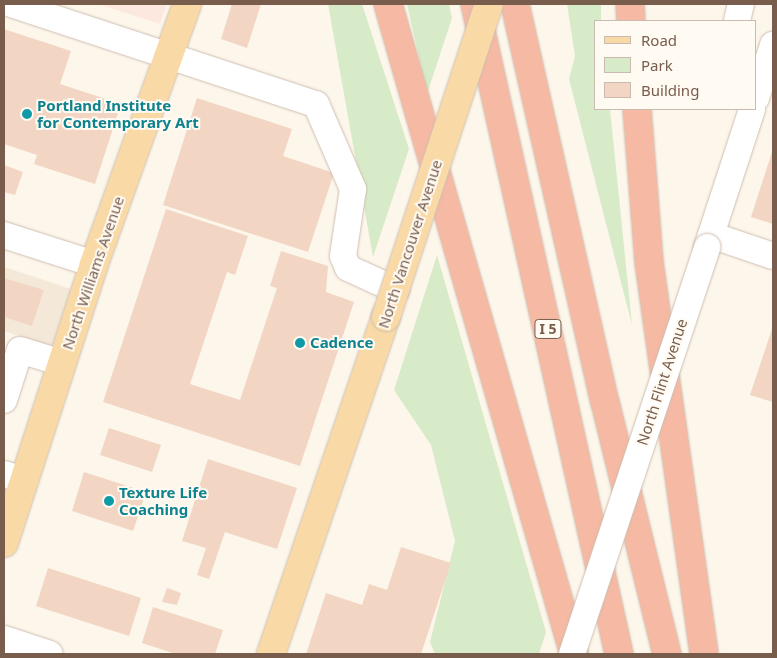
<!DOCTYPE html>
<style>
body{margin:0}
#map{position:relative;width:777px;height:658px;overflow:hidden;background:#fcf6eb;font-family:"Noto Sans",sans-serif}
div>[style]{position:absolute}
.residential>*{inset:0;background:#f4e8d9}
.commercial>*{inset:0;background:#fce8df}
.green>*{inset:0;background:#d7ebc9}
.building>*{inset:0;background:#f2d6c3}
.roads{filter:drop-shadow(0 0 1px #cfbeb0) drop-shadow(0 0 1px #cfbeb0)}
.minor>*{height:26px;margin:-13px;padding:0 13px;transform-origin:13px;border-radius:13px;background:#fff}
.major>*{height:28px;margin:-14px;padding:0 14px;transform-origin:14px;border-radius:14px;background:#f9daa6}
.highway>*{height:28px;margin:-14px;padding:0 14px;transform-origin:14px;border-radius:14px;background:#f5b9a4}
.bridges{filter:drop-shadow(0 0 1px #cfbeb0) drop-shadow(0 0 1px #cfbeb0)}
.minor-bridge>*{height:26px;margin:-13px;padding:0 13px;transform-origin:13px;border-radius:13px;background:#fff}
.major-bridge>*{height:28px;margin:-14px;padding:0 14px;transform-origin:14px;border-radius:14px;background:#f9daa6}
.dots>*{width:14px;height:14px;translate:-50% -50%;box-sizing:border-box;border:2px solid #fffaf2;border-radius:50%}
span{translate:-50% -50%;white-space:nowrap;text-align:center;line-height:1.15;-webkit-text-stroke:4px #fffaf2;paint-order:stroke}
.shield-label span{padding:1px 4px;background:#fffaf2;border:1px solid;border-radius:4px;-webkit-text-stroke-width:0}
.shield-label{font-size:14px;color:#785d4d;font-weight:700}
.culture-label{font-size:15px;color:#0d838f;font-weight:700}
.left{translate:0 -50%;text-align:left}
.street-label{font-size:15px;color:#785d4d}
.frame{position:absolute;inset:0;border:5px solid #785d4d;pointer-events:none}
.legend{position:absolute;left:594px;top:20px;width:162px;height:90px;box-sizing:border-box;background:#fffaf2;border:1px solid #c9bbb0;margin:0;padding:6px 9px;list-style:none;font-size:15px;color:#785d4d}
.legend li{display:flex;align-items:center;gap:10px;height:25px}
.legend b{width:25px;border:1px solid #c9bbb0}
</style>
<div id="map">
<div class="residential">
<i style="clip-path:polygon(4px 267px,71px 289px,52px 347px,4px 331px)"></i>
</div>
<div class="commercial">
<i style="clip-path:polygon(98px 4px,167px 4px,160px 24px)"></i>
</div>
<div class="green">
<i style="clip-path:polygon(328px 4px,362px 4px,409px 149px,373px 257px)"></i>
<i style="clip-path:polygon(407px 4px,449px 4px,452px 18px,427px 94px)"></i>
<i style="clip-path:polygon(567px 4px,601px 4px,601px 21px,596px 21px,596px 109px,610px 109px,632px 325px,569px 79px,575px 56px)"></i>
<i style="clip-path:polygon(437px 255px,546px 632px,539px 654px,435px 654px,430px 642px,455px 541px,431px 445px,394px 390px)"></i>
</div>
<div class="building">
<i style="clip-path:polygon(232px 4px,261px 4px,247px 48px,221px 39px)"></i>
<i style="clip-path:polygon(4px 29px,71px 51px,60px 84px,121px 104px,95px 184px,34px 164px,37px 155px,4px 144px)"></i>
<i style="clip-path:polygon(197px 98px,292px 129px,283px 156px,334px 173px,308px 252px,163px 205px)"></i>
<i style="clip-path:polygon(773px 149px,773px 224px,751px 217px)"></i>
<i style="clip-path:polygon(4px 165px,23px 172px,15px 195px,4px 192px)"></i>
<i style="clip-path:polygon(166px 209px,248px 236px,235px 275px,227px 272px,190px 384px,240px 400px,277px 288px,270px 286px,281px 251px,328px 266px,326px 292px,354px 302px,300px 466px,103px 402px)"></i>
<i style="clip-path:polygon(4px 278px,44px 290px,32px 326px,4px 317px)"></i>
<i style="clip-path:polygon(773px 326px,773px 402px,750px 395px)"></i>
<i style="clip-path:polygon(109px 428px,161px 445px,152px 472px,100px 455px)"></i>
<i style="clip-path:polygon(208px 459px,297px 488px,277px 549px,225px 532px,209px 579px,197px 575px,206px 548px,182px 541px)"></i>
<i style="clip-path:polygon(84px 472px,146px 492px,133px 531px,72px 511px)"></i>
<i style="clip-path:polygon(401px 547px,451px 563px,421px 654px,306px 654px,326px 593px,362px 605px,369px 584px,387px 590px)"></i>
<i style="clip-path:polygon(48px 568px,141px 598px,129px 636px,36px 606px)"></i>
<i style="clip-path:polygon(167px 588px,181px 593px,177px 605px,162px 602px)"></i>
<i style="clip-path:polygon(153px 607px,223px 630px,215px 654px,176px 654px,142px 643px)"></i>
</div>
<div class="roads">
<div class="minor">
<i style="left:11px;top:4px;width:321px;rotate:18.2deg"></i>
<i style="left:316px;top:104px;width:93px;rotate:66.5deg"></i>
<i style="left:353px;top:189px;width:68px;rotate:98.5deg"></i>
<i style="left:343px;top:256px;width:13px;rotate:67deg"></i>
<i style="left:348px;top:268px;width:53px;rotate:24.6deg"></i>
<i style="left:737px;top:21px;width:17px;rotate:-77deg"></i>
<i style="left:756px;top:98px;width:56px;rotate:-72.2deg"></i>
<i style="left:4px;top:235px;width:95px;rotate:17.9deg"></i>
<i style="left:711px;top:235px;width:65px;rotate:18.7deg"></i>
<i style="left:707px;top:247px;width:145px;rotate:-71.9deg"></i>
<i style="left:4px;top:400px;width:52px;rotate:-72.3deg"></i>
<i style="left:20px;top:350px;width:44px;rotate:17.2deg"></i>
<i style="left:4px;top:474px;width:21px;rotate:17deg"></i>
<i style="left:4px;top:639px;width:48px;rotate:18.1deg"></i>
</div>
<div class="major">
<i style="left:4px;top:543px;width:293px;rotate:-72.1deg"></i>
<i style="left:94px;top:264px;width:276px;rotate:-70.3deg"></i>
<i style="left:271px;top:654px;width:356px;rotate:-71.2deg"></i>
</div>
<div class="highway">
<i style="left:388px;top:4px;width:676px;rotate:74.03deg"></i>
<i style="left:475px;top:4px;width:666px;rotate:77.51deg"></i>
<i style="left:515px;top:4px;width:408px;rotate:77.3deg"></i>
<i style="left:605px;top:402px;width:260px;rotate:76.2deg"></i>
<i style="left:630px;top:4px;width:17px;rotate:87deg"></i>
<i style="left:637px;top:109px;width:153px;rotate:85.5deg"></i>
<i style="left:649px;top:262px;width:396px;rotate:82deg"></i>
</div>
</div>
<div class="bridges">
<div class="minor-bridge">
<i style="left:572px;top:654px;width:429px;rotate:-71.6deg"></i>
</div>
<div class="major-bridge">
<i style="left:386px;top:317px;width:330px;rotate:-71.8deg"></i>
</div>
</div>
<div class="dots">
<i style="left:27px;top:114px;background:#0f9aa8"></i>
<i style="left:300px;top:343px;background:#0f9aa8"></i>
<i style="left:109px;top:501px;background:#0f9aa8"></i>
</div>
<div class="shield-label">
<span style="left:548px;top:329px">I 5</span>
</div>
<div class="culture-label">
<span class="left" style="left:37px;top:114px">Portland Institute<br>for Contemporary Art</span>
<span class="left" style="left:310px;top:343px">Cadence</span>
<span class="left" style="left:119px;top:501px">Texture Life<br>Coaching</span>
</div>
<div class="street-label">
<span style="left:410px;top:244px;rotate:-72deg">North Vancouver Avenue</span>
<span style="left:93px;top:273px;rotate:-71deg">North Williams Avenue</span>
<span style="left:662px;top:382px;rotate:-72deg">North Flint Avenue</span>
</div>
<div class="frame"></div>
<ul class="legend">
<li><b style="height:6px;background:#f9daa6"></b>Road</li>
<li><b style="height:14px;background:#d7ebc9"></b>Park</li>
<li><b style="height:14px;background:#f2d6c3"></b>Building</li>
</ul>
</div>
